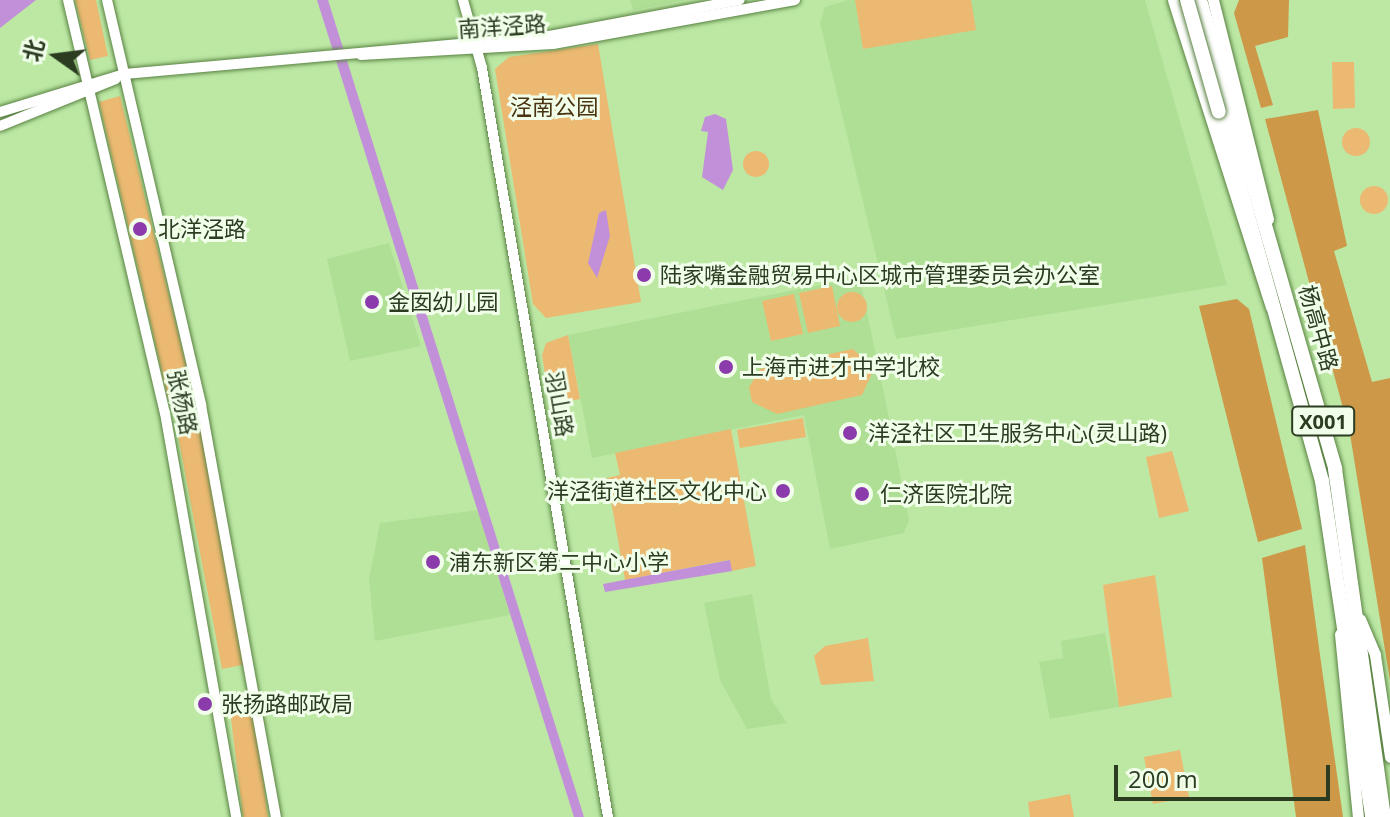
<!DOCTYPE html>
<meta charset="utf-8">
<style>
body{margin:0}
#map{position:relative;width:1390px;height:817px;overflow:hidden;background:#bce8a4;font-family:"Open Sans","Noto Sans SC",sans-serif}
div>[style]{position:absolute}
.built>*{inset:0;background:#afdf95}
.green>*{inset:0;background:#ecb972}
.round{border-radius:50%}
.forest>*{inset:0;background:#cd9848}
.water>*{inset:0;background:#c290d9}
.roads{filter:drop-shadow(0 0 2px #5a8243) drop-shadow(0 0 2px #5a8243)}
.secondary>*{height:10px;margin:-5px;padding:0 5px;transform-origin:5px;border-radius:5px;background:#fff}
.primary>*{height:11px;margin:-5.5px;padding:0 5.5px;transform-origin:5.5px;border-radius:5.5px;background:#fff}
.highway>*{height:14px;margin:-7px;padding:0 7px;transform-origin:7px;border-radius:7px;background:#fff}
.bridges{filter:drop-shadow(0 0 2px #5a8243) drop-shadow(0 0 2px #5a8243)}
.highway-bridge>*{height:14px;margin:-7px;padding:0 7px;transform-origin:7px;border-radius:7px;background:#fff}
.dots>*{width:22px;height:22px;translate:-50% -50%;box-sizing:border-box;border:4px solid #f1ffea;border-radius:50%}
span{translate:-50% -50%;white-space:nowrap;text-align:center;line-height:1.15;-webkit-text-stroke:6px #f1ffea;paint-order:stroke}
.shield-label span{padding:2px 6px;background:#f1ffea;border:2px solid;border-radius:6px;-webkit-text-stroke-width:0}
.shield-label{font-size:20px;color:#2b3c21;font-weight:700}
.street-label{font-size:22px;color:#2b3c21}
.park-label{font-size:22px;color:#493310}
.poi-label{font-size:22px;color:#2b3c21}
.left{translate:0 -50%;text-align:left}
.right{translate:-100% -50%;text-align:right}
.north{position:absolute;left:16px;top:16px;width:80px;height:80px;-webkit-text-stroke:6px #f1ffea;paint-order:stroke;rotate:284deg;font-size:22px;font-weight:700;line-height:32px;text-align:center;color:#2b3c21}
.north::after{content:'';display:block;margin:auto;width:28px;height:36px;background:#2b3c21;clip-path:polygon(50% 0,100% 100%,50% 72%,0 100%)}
.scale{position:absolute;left:1114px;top:765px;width:216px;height:36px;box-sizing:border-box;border:4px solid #2b3c21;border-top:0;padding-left:10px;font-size:24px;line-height:28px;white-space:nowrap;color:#2b3c21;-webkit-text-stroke:6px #f1ffea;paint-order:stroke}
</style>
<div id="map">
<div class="built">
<i style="clip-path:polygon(630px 0,686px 0,633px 10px)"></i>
<i style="clip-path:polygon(848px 0,1145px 0,1227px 285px,896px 339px,820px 23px,825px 7px)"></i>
<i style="clip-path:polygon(389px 243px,421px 346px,350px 361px,327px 259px)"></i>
<i style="clip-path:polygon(850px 279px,862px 289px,885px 398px,909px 520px,904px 533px,830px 549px,804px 415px,592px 458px,568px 335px)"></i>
<i style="clip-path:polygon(478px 510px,510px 615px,375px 641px,369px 579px,380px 523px)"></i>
<i style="clip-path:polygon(752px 594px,771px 699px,787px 723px,747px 729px,720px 680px,704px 603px)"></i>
<i style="clip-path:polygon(1105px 633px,1119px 707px,1050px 719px,1039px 662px,1063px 658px,1061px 641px)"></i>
</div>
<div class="green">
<i style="clip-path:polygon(75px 0,96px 0,108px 56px,90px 60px)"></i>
<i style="clip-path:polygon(855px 0,971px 0,976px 30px,863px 49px)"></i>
<i style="clip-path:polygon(598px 44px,641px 302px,546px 318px,533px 304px,495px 69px,509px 57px)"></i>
<i style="clip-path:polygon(1332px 62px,1354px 62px,1355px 108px,1333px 109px)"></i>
<i style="clip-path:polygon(120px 96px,193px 393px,168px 399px,99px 102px)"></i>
<i class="round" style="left:1342px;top:128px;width:28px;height:28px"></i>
<i class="round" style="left:743px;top:151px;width:26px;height:26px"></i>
<i class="round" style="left:1360px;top:186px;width:28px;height:28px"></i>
<i style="clip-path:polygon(832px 286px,840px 326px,808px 333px,799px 293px)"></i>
<i class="round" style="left:837px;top:292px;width:30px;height:30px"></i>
<i style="clip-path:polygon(794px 294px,803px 334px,771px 341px,762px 301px)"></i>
<i style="clip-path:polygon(568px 335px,580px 399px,550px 405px,542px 355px,546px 343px)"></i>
<i style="clip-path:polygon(853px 349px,874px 369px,862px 395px,777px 414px,752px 402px,749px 387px,760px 369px)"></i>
<i style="clip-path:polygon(803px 418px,806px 437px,740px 448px,737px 430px)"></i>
<i style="clip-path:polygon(203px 420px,247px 664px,222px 669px,176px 425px)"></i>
<i style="clip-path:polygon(731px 429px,756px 566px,732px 571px,729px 560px,625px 580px,607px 478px,620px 475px,615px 453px)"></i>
<i style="clip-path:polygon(1172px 451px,1189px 511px,1159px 518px,1146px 457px)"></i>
<i style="clip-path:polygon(1155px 575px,1172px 697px,1119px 707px,1103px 585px)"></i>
<i style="clip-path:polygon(868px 638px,874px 681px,821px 685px,814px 656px,825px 646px)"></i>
<i style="clip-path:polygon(253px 698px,268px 817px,243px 817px,229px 702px)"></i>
<i style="clip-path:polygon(1180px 750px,1189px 797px,1153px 804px,1144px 757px)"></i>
<i style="clip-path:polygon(1070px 794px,1074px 817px,1030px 817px,1028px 802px)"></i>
</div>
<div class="forest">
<i style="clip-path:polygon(1239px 0,1289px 0,1288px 37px,1255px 46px,1273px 105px,1261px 108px,1234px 13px)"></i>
<i style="clip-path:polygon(1318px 110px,1347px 246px,1334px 251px,1372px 382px,1390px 378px,1390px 681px,1350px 434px,1265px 119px)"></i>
<i style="clip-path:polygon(1237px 299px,1249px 309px,1302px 529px,1258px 542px,1199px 306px)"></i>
<i style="clip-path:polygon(1305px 545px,1320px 655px,1343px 817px,1296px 817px,1262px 558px)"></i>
</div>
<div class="water">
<i style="clip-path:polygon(0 0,36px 0,0 28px)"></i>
<i style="clip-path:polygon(317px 0,328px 0,584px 817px,574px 817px)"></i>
<i style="clip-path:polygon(715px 114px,726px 119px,733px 170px,723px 190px,702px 177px,708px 132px,701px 131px,705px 117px)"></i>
<i style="clip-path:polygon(606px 210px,610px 236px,597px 278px,588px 263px,599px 213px)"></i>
<i style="clip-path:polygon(730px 560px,732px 571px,605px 592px,603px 584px)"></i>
</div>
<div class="roads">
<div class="secondary">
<i style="left:68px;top:0;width:424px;rotate:76.8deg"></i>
<i style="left:165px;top:413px;width:410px;rotate:80deg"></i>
<i style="left:107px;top:0;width:416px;rotate:76.9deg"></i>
<i style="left:201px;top:405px;width:419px;rotate:79.7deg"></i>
<i style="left:463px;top:0;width:71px;rotate:74.4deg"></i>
<i style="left:482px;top:68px;width:760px;rotate:80.45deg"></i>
<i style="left:361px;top:55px;width:192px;rotate:-3.3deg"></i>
<i style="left:553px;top:44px;width:246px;rotate:-10.3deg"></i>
<i style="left:0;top:112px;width:130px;rotate:-17deg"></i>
<i style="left:124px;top:74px;width:427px;rotate:-5.1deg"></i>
<i style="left:549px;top:36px;width:194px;rotate:-10.7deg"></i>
<i style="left:0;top:126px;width:125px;rotate:-22.1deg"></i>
</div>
<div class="primary">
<i style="left:1173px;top:0;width:322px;rotate:72.3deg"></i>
<i style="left:1213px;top:0;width:226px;rotate:75.9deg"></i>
<i style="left:1360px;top:619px;width:39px;rotate:67deg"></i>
<i style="left:1375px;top:655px;width:103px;rotate:81.6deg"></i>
<i style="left:1340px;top:634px;width:184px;rotate:84.4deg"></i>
</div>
<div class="highway">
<i style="left:1200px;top:0;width:488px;rotate:73.9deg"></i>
<i style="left:1335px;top:469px;width:351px;rotate:82deg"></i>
<i style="left:1219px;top:112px;width:383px;rotate:74.4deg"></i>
<i style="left:1322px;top:481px;width:340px;rotate:81.5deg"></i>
</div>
</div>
<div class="bridges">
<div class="highway-bridge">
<i style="left:1187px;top:0;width:116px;rotate:74.1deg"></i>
</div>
</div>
<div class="dots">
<i style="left:140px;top:229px;background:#8b3bab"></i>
<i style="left:644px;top:275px;background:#8b3bab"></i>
<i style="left:372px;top:302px;background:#8b3bab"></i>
<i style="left:726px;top:367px;background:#8b3bab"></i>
<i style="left:850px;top:433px;background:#8b3bab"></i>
<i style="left:783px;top:491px;background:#8b3bab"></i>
<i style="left:862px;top:494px;background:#8b3bab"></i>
<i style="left:433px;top:562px;background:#8b3bab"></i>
<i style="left:205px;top:704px;background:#8b3bab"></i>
</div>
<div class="shield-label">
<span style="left:1323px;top:421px">X001</span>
</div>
<div class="street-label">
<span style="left:502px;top:26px;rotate:-4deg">南洋泾路</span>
<span style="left:1319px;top:328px;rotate:74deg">杨高中路</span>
<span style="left:183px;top:402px;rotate:78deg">张杨路</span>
<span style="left:560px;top:404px;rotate:80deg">羽山路</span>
</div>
<div class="park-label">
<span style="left:554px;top:107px">泾南公园</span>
</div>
<div class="poi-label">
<span class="left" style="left:158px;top:229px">北洋泾路</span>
<span class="left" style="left:660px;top:275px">陆家嘴金融贸易中心区城市管理委员会办公室</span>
<span class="left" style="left:388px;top:302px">金囡幼儿园</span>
<span class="left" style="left:742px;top:367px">上海市进才中学北校</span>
<span class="left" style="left:868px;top:433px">洋泾社区卫生服务中心(灵山路)</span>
<span class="right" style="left:767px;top:491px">洋泾街道社区文化中心</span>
<span class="left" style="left:880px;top:494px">仁济医院北院</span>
<span class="left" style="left:449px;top:562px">浦东新区第二中心小学</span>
<span class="left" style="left:221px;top:704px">张扬路邮政局</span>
</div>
<div class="north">北</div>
<div class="scale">200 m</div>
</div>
